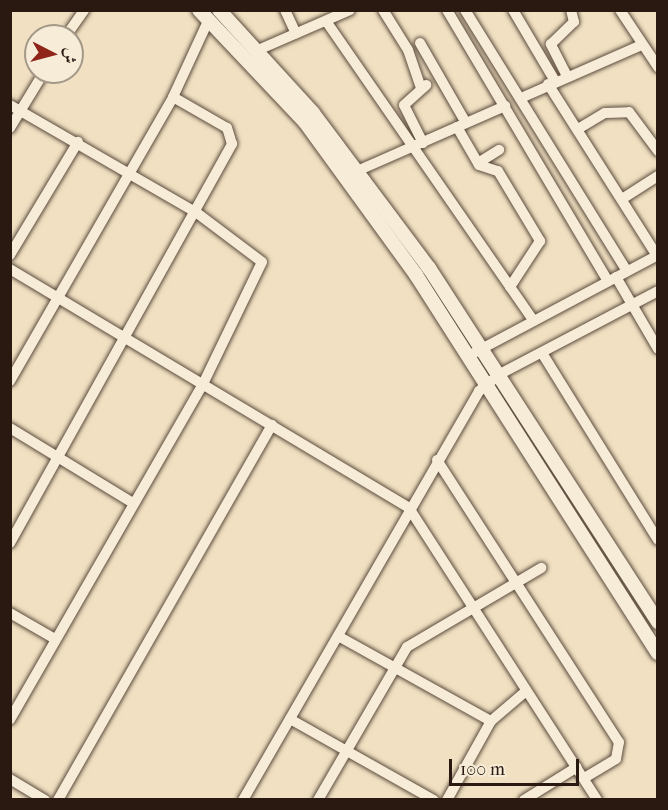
<!DOCTYPE html>
<meta charset="utf-8">
<style>
body{margin:0}
#map{position:relative;width:668px;height:810px;overflow:hidden;background:#f1e1c2;font-family:"IM FELL French Canon",Amiri,serif}
div>[style]{position:absolute}
.roads{filter:drop-shadow(0 0 2px #5c4b3d) drop-shadow(0 0 2px #5c4b3d)}
.minor>*{height:10px;margin:-5px;padding:0 5px;transform-origin:5px;border-radius:5px;background:#f6ecd7}
.secondary>*{height:14px;margin:-7px;padding:0 7px;transform-origin:7px;border-radius:7px;background:#f6ecd7}
span{translate:-50% -50%;white-space:nowrap;text-align:center;line-height:1.15;-webkit-text-stroke:4.5px #f6ecd7;paint-order:stroke}
.frame{position:absolute;inset:0;border:12px solid #2a1911;pointer-events:none}
.north{position:absolute;left:24px;top:24px;width:60px;height:60px;box-sizing:border-box;background:#f6ecd7;border:2px solid #a49888;border-radius:50%;rotate:96deg;font-size:16px;font-weight:700;line-height:24px;text-align:center;color:#2a1911}
.north::after{content:'';display:block;margin:auto;width:21px;height:27px;background:#8f2418;clip-path:polygon(50% 0,100% 100%,50% 72%,0 100%)}
.scale{position:absolute;left:449px;top:759px;width:130px;height:27px;box-sizing:border-box;border:3px solid #2a1911;border-top:0;padding-left:8px;font-size:18px;line-height:21px;white-space:nowrap;color:#2a1911;-webkit-text-stroke:4px #f6ecd7;paint-order:stroke}
</style>
<div id="map">
<div class="roads">
<div class="minor">
<i style="left:285px;top:10px;width:26px;rotate:65deg"></i>
<i style="left:383px;top:10px;width:47px;rotate:58deg"></i>
<i style="left:408px;top:50px;width:40px;rotate:71.1deg"></i>
<i style="left:447px;top:10px;width:315px;rotate:59.3deg"></i>
<i style="left:465px;top:10px;width:307px;rotate:58.2deg"></i>
<i style="left:513px;top:10px;width:82px;rotate:59.4deg"></i>
<i style="left:620px;top:10px;width:69px;rotate:56.3deg"></i>
<i style="left:326px;top:21px;width:364px;rotate:55.3deg"></i>
<i style="left:66px;top:36px;width:32px;rotate:-55deg"></i>
<i style="left:420px;top:43px;width:92px;rotate:60.1deg"></i>
<i style="left:258px;top:50px;width:100px;rotate:-23.5deg"></i>
<i style="left:567px;top:76px;width:36px;rotate:-117deg"></i>
<i style="left:551px;top:44px;width:32px;rotate:-44deg"></i>
<i style="left:574px;top:22px;width:12px;rotate:-104deg"></i>
<i style="left:548px;top:84px;width:204px;rotate:57.6deg"></i>
<i style="left:521px;top:98px;width:132px;rotate:-23.7deg"></i>
<i style="left:10px;top:105px;width:216px;rotate:30deg"></i>
<i style="left:197px;top:213px;width:81px;rotate:37deg"></i>
<i style="left:262px;top:262px;width:136px;rotate:115.8deg"></i>
<i style="left:203px;top:384px;width:387px;rotate:119.9deg"></i>
<i style="left:457px;top:127px;width:44px;rotate:59.9deg"></i>
<i style="left:479px;top:165px;width:20px;rotate:18deg"></i>
<i style="left:498px;top:171px;width:82px;rotate:59deg"></i>
<i style="left:540px;top:241px;width:55px;rotate:123.1deg"></i>
<i style="left:10px;top:128px;width:66px;rotate:-58.7deg"></i>
<i style="left:578px;top:129px;width:31px;rotate:-31deg"></i>
<i style="left:605px;top:113px;width:24px;rotate:-2deg"></i>
<i style="left:629px;top:112px;width:49px;rotate:53.4deg"></i>
<i style="left:423px;top:143px;width:42px;rotate:-116.6deg"></i>
<i style="left:404px;top:105px;width:30px;rotate:-42deg"></i>
<i style="left:478px;top:163px;width:25px;rotate:-32deg"></i>
<i style="left:357px;top:171px;width:162px;rotate:-23.7deg"></i>
<i style="left:622px;top:199px;width:43px;rotate:-32.6deg"></i>
<i style="left:10px;top:255px;width:132px;rotate:-59deg"></i>
<i style="left:10px;top:269px;width:465px;rotate:30.9deg"></i>
<i style="left:409px;top:508px;width:347px;rotate:57.2deg"></i>
<i style="left:616px;top:277px;width:83px;rotate:59.7deg"></i>
<i style="left:542px;top:353px;width:220px;rotate:58.2deg"></i>
<i style="left:470px;top:355px;width:213px;rotate:-28deg"></i>
<i style="left:10px;top:381px;width:327px;rotate:-60.1deg"></i>
<i style="left:173px;top:97px;width:86px;rotate:-65.2deg"></i>
<i style="left:10px;top:428px;width:144px;rotate:31.4deg"></i>
<i style="left:437px;top:460px;width:336px;rotate:57.2deg"></i>
<i style="left:619px;top:742px;width:17px;rotate:100deg"></i>
<i style="left:616px;top:759px;width:37px;rotate:149deg"></i>
<i style="left:10px;top:543px;width:457px;rotate:-60.9deg"></i>
<i style="left:232px;top:144px;width:17px;rotate:-107deg"></i>
<i style="left:227px;top:128px;width:62px;rotate:-150.1deg"></i>
<i style="left:10px;top:613px;width:52px;rotate:30deg"></i>
<i style="left:338px;top:636px;width:175px;rotate:29.1deg"></i>
<i style="left:290px;top:719px;width:165px;rotate:29.4deg"></i>
<i style="left:10px;top:779px;width:41px;rotate:31deg"></i>
<i style="left:58px;top:800px;width:432px;rotate:-60.3deg"></i>
<i style="left:243px;top:800px;width:472px;rotate:-60deg"></i>
<i style="left:479px;top:391px;width:27px;rotate:-39deg"></i>
<i style="left:500px;top:374px;width:178px;rotate:-27.7deg"></i>
<i style="left:318px;top:800px;width:177px;rotate:-59.8deg"></i>
<i style="left:407px;top:647px;width:156px;rotate:-30.5deg"></i>
<i style="left:447px;top:800px;width:90px;rotate:-60.9deg"></i>
<i style="left:491px;top:721px;width:45px;rotate:-40.5deg"></i>
<i style="left:524px;top:800px;width:62px;rotate:-31.9deg"></i>
</div>
<div class="secondary">
<i style="left:199px;top:10px;width:154px;rotate:46.6deg"></i>
<i style="left:305px;top:122px;width:189px;rotate:54deg"></i>
<i style="left:416px;top:275px;width:449px;rotate:57.4deg"></i>
<i style="left:219px;top:10px;width:139px;rotate:47.6deg"></i>
<i style="left:313px;top:113px;width:194px;rotate:53.2deg"></i>
<i style="left:429px;top:268px;width:422px;rotate:57.1deg"></i>
</div>
</div>
<div class="frame"></div>
<div class="north">ش</div>
<div class="scale">100 m</div>
</div>
